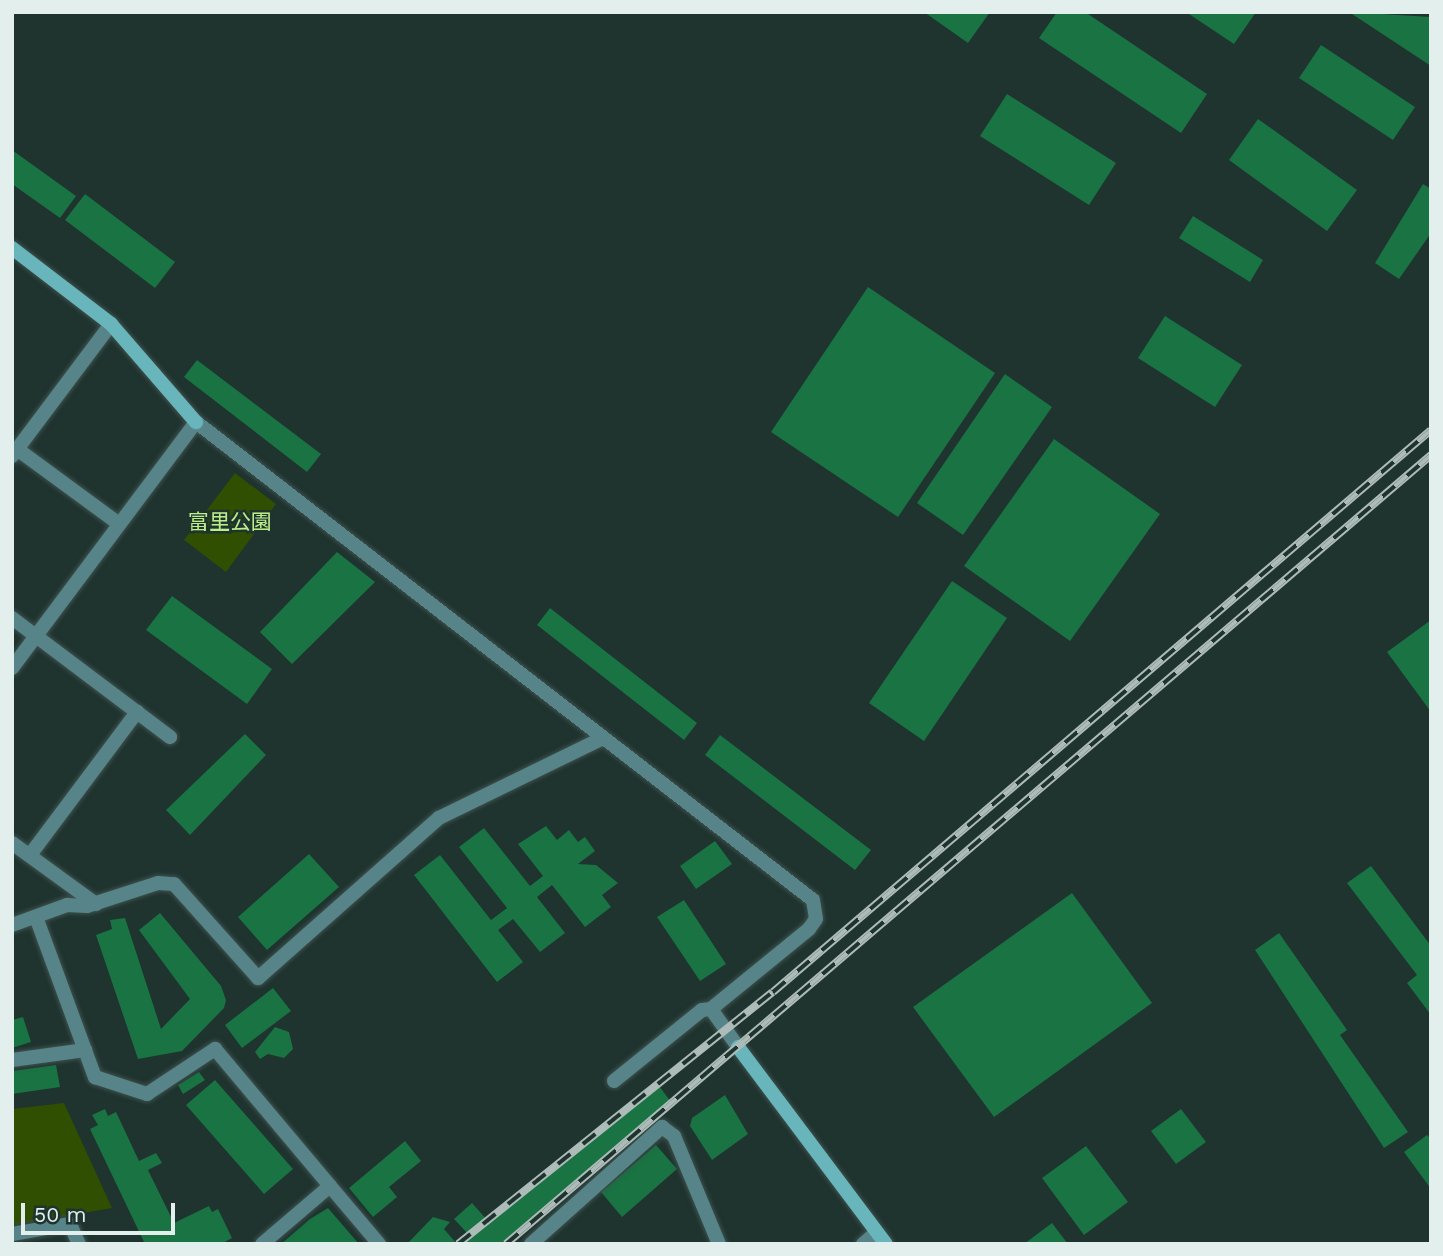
<!DOCTYPE html>
<meta charset="utf-8">
<style>
body{margin:0}
#map{position:relative;width:1443px;height:1256px;overflow:hidden;background:#1f332f;font-family:"Work Sans","Noto Sans JP",sans-serif}
div>[style]{position:absolute}
.green>*{inset:0;background:#304f00}
.building>*{inset:0;background:#197343}
.roads{filter:drop-shadow(0 0 2px #3e514d) drop-shadow(0 0 2px #3e514d)}
.street>*{height:14px;margin:-7px;padding:0 7px;transform-origin:7px;border-radius:7px;background:#568489}
.secondary>*{height:14px;margin:-7px;padding:0 7px;transform-origin:7px;border-radius:7px;background:#69b5bc}
.rail>*{height:8px;margin-top:-4px;transform-origin:0;background:repeating-linear-gradient(90deg,#1f332f 0 16px,#aebcb9 0 32px);box-sizing:border-box;border-block:2px solid #aebcb9}
span{translate:-50% -50%;white-space:nowrap;text-align:center;line-height:1.15;-webkit-text-stroke:5px #1f332f;paint-order:stroke}
.park-label{font-size:21px;color:#bcef88}
.frame{position:absolute;inset:0;border:14px solid #e3efec;pointer-events:none}
.scale{position:absolute;left:21px;top:1203px;width:154px;height:32px;box-sizing:border-box;border:4px solid #e3efec;border-top:0;padding-left:9px;font-size:21px;line-height:24px;white-space:nowrap;color:#e3efec;-webkit-text-stroke:5px #1f332f;paint-order:stroke}
</style>
<div id="map">
<div class="green">
<i style="clip-path:polygon(235px 473px,276px 504px,226px 572px,184px 540px)"></i>
<i style="clip-path:polygon(64px 1103px,112px 1208px,12px 1225px,12px 1109px)"></i>
</div>
<div class="building">
<i style="clip-path:polygon(924px 12px,990px 12px,968px 43px)"></i>
<i style="clip-path:polygon(1057px 12px,1085px 12px,1207px 94px,1181px 133px,1039px 38px)"></i>
<i style="clip-path:polygon(1186px 12px,1256px 12px,1234px 44px)"></i>
<i style="clip-path:polygon(1349px 12px,1431px 17px,1431px 66px)"></i>
<i style="clip-path:polygon(1321px 45px,1415px 107px,1393px 140px,1299px 78px)"></i>
<i style="clip-path:polygon(1007px 94px,1116px 163px,1089px 205px,980px 136px)"></i>
<i style="clip-path:polygon(1258px 119px,1357px 190px,1327px 231px,1229px 160px)"></i>
<i style="clip-path:polygon(12px 150px,76px 196px,60px 218px,12px 184px)"></i>
<i style="clip-path:polygon(1423px 184px,1431px 189px,1431px 233px,1399px 279px,1375px 263px)"></i>
<i style="clip-path:polygon(85px 194px,175px 262px,155px 288px,65px 220px)"></i>
<i style="clip-path:polygon(1193px 216px,1263px 260px,1250px 282px,1179px 238px)"></i>
<i style="clip-path:polygon(868px 287px,995px 373px,898px 517px,771px 432px)"></i>
<i style="clip-path:polygon(1165px 316px,1242px 365px,1215px 407px,1138px 358px)"></i>
<i style="clip-path:polygon(197px 360px,321px 454px,307px 472px,184px 377px)"></i>
<i style="clip-path:polygon(1005px 374px,1052px 407px,963px 535px,917px 503px)"></i>
<i style="clip-path:polygon(1054px 439px,1160px 514px,1070px 641px,964px 566px)"></i>
<i style="clip-path:polygon(337px 552px,375px 582px,292px 664px,260px 632px)"></i>
<i style="clip-path:polygon(952px 581px,1007px 618px,924px 741px,869px 703px)"></i>
<i style="clip-path:polygon(172px 596px,272px 669px,247px 704px,146px 630px)"></i>
<i style="clip-path:polygon(550px 608px,697px 723px,684px 740px,537px 625px)"></i>
<i style="clip-path:polygon(1431px 620px,1431px 712px,1387px 652px)"></i>
<i style="clip-path:polygon(245px 734px,266px 755px,190px 835px,166px 810px)"></i>
<i style="clip-path:polygon(720px 735px,871px 850px,855px 870px,705px 755px)"></i>
<i style="clip-path:polygon(546px 826px,557px 840px,569px 830px,578px 842px,585px 837px,595px 851px,578px 864px,596px 865px,618px 883px,602px 895px,611px 907px,585px 927px,552px 885px,537px 897px,565px 933px,540px 952px,513px 919px,498px 930px,523px 962px,497px 982px,414px 875px,440px 855px,491px 920px,507px 908px,459px 847px,484px 828px,530px 886px,543px 876px,518px 844px)"></i>
<i style="clip-path:polygon(715px 841px,732px 864px,696px 889px,680px 866px)"></i>
<i style="clip-path:polygon(309px 854px,339px 887px,267px 950px,238px 917px)"></i>
<i style="clip-path:polygon(1371px 866px,1431px 946px,1431px 1015px,1407px 983px,1417px 975px,1347px 883px)"></i>
<i style="clip-path:polygon(1072px 893px,1152px 1003px,994px 1117px,913px 1007px)"></i>
<i style="clip-path:polygon(684px 900px,726px 964px,700px 981px,657px 917px)"></i>
<i style="clip-path:polygon(160px 913px,221px 986px,226px 1000px,224px 1008px,182px 1051px,138px 1059px,96px 935px,112px 929px,110px 920px,125px 918px,161px 1029px,190px 999px,139px 930px)"></i>
<i style="clip-path:polygon(1279px 933px,1347px 1030px,1340px 1035px,1408px 1132px,1384px 1148px,1255px 950px)"></i>
<i style="clip-path:polygon(273px 988px,291px 1011px,242px 1048px,225px 1025px)"></i>
<i style="clip-path:polygon(23px 1017px,31px 1042px,12px 1048px,12px 1020px)"></i>
<i style="clip-path:polygon(275px 1027px,289px 1032px,293px 1049px,284px 1058px,268px 1054px,260px 1059px,255px 1052px)"></i>
<i style="clip-path:polygon(56px 1065px,60px 1087px,12px 1094px,12px 1071px)"></i>
<i style="clip-path:polygon(199px 1072px,205px 1080px,183px 1094px,178px 1085px)"></i>
<i style="clip-path:polygon(215px 1080px,293px 1169px,264px 1194px,186px 1105px)"></i>
<i style="clip-path:polygon(657px 1083px,671px 1102px,501px 1244px,460px 1244px,470px 1236px,454px 1219px,472px 1203px,488px 1221px)"></i>
<i style="clip-path:polygon(725px 1095px,748px 1134px,712px 1160px,690px 1126px,692px 1118px)"></i>
<i style="clip-path:polygon(105px 1109px,108px 1116px,116px 1112px,139px 1161px,156px 1153px,162px 1163px,148px 1170px,174px 1223px,209px 1206px,212px 1212px,218px 1209px,232px 1238px,221px 1244px,145px 1244px,90px 1129px,98px 1125px,92px 1115px)"></i>
<i style="clip-path:polygon(1181px 1109px,1206px 1142px,1176px 1164px,1151px 1131px)"></i>
<i style="clip-path:polygon(1427px 1135px,1431px 1139px,1431px 1189px,1404px 1152px)"></i>
<i style="clip-path:polygon(405px 1141px,421px 1161px,389px 1187px,397px 1197px,373px 1217px,349px 1188px)"></i>
<i style="clip-path:polygon(656px 1145px,677px 1169px,622px 1217px,601px 1192px)"></i>
<i style="clip-path:polygon(1086px 1146px,1128px 1202px,1084px 1235px,1042px 1178px)"></i>
<i style="clip-path:polygon(328px 1208px,359px 1244px,281px 1244px,310px 1219px)"></i>
<i style="clip-path:polygon(433px 1217px,450px 1222px,444px 1229px,457px 1244px,407px 1244px)"></i>
<i style="clip-path:polygon(1052px 1223px,1068px 1244px,1024px 1244px)"></i>
</div>
<div class="roads">
<div class="street">
<i style="left:17px;top:449px;width:127px;rotate:36.3deg"></i>
<i style="left:12px;top:456px;width:165px;rotate:-53.1deg"></i>
<i style="left:12px;top:618px;width:198px;rotate:37deg"></i>
<i style="left:12px;top:668px;width:307px;rotate:-53.2deg"></i>
<i style="left:196px;top:422px;width:780px;rotate:37.77deg"></i>
<i style="left:813px;top:900px;width:19px;rotate:81deg"></i>
<i style="left:816px;top:919px;width:12px;rotate:125deg"></i>
<i style="left:809px;top:929px;width:127px;rotate:140.8deg"></i>
<i style="left:711px;top:1009px;width:47px;rotate:54.6deg"></i>
<i style="left:12px;top:843px;width:104px;rotate:36deg"></i>
<i style="left:30px;top:855px;width:179px;rotate:-53.2deg"></i>
<i style="left:36px;top:917px;width:171px;rotate:69.8deg"></i>
<i style="left:95px;top:1077px;width:55px;rotate:18.1deg"></i>
<i style="left:147px;top:1094px;width:82px;rotate:-33.5deg"></i>
<i style="left:215px;top:1049px;width:179px;rotate:50deg"></i>
<i style="left:330px;top:1186px;width:89px;rotate:139.5deg"></i>
<i style="left:12px;top:925px;width:59px;rotate:-20deg"></i>
<i style="left:67px;top:905px;width:20px;rotate:3deg"></i>
<i style="left:87px;top:906px;width:75px;rotate:-17.9deg"></i>
<i style="left:158px;top:883px;width:16px;rotate:4deg"></i>
<i style="left:174px;top:884px;width:126px;rotate:48.2deg"></i>
<i style="left:258px;top:978px;width:242px;rotate:-41.5deg"></i>
<i style="left:439px;top:818px;width:182px;rotate:-26deg"></i>
<i style="left:12px;top:1060px;width:74px;rotate:-7.8deg"></i>
<i style="left:614px;top:1081px;width:113px;rotate:-38.9deg"></i>
<i style="left:702px;top:1010px;width:9px;rotate:-6deg"></i>
<i style="left:330px;top:1186px;width:76px;rotate:49.8deg"></i>
<i style="left:12px;top:1234px;width:59px;rotate:-9.8deg"></i>
<i style="left:70px;top:1224px;width:22px;rotate:66deg"></i>
<i style="left:531px;top:1244px;width:176px;rotate:-41.8deg"></i>
<i style="left:662px;top:1127px;width:15px;rotate:37deg"></i>
<i style="left:674px;top:1136px;width:117px;rotate:67.4deg"></i>
<i style="left:863px;top:1244px;width:18px;rotate:-41deg"></i>
</div>
<div class="secondary">
<i style="left:12px;top:248px;width:125px;rotate:37.5deg"></i>
<i style="left:111px;top:324px;width:130px;rotate:49.1deg"></i>
<i style="left:738px;top:1047px;width:246px;rotate:53.1deg"></i>
</div>
</div>
<div class="rail">
<i style="left:458px;top:1244px;width:403px;rotate:-38.7deg"></i>
<i style="left:773px;top:992px;width:865px;rotate:-40.5deg"></i>
<i style="left:506px;top:1244px;width:1216px;rotate:-40.46deg"></i>
</div>
<div class="park-label">
<span style="left:230px;top:522px">富里公園</span>
</div>
<div class="frame"></div>
<div class="scale">50 m</div>
</div>
